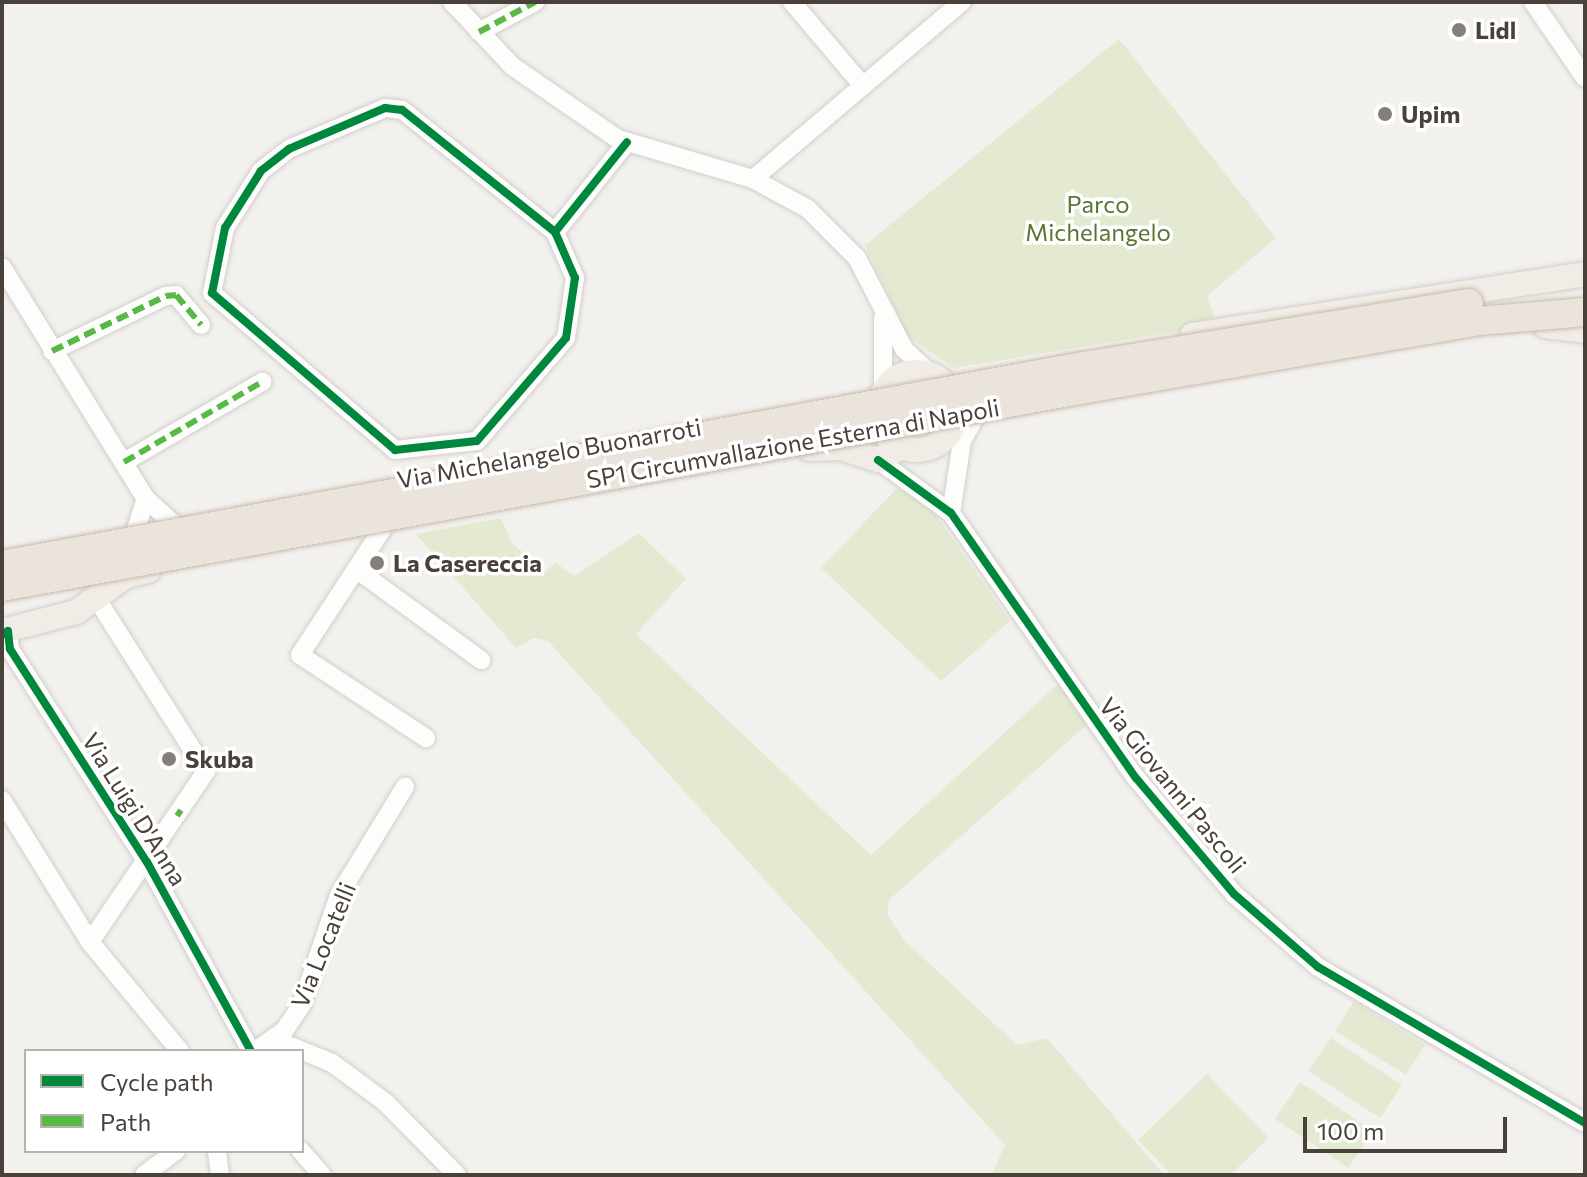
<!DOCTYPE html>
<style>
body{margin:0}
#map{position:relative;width:1587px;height:1177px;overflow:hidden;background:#f3f1ee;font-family:Commissioner,sans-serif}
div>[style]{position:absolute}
.green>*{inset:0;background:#e4ead1}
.roads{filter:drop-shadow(0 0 2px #d1cecc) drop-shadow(0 0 2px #d1cecc)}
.minor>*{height:18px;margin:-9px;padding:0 9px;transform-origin:9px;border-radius:9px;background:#fdfdfc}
.major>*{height:24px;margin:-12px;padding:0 12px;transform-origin:12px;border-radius:12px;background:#f1ede6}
.major>.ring{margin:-12px;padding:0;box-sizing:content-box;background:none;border:24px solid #f1ede6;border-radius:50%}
.bridges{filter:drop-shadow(0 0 2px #c8baad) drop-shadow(0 0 2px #c8baad)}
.highway-bridge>*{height:28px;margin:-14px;padding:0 14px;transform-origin:14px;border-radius:14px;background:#ebe4dd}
.quiet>*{height:6px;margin-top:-3px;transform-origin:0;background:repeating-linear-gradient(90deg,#58b947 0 12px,transparent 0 18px)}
.cycleway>*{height:8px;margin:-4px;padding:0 4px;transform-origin:4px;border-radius:4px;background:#00873e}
.dots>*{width:22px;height:22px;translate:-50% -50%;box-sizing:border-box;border:4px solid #fff;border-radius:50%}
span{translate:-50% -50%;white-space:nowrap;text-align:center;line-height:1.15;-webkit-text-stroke:7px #fff;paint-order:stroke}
.poi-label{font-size:24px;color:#49413a;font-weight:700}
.left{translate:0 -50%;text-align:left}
.park-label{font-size:24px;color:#567633}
.street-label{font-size:24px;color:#49413a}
.frame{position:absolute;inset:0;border:4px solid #49413a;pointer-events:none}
.legend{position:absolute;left:24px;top:1049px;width:280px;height:104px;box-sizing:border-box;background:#fff;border:2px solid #b6b3b0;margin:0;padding:10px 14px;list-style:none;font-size:24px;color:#49413a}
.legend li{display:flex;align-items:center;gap:16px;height:40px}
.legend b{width:40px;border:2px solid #b6b3b0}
.scale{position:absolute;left:1303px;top:1117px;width:204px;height:36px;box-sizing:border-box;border:4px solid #49413a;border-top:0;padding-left:10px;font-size:24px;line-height:28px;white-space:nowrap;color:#49413a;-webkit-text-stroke:6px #fff;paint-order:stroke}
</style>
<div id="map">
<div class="green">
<i style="clip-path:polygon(1119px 39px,1276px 238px,1207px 296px,1217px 325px,954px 368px,907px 336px,865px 245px)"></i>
<i style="clip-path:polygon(897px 488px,931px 508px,1010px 621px,941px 681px,821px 568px)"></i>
<i style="clip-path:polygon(501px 518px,512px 543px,545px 573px,555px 562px,574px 576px,639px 533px,686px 579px,636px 634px,871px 855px,1059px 683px,1089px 723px,890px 899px,887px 914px,904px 940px,1017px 1045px,1047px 1038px,1164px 1175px,992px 1174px,1005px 1145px,548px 641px,533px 638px,516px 648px,416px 534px)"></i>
<i style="clip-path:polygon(1354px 1001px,1425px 1045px,1406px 1075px,1335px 1031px)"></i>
<i style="clip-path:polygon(1331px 1038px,1402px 1085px,1380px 1118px,1308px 1071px)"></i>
<i style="clip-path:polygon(1207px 1074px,1269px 1138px,1230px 1175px,1172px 1175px,1138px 1140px)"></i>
<i style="clip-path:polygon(1300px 1082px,1373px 1131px,1348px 1168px,1275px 1119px)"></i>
</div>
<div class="roads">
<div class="minor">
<i style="left:452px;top:2px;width:88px;rotate:46.8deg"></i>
<i style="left:512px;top:66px;width:129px;rotate:34.6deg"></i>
<i style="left:618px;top:139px;width:141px;rotate:16.5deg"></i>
<i style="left:753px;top:179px;width:63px;rotate:28.6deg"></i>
<i style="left:808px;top:209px;width:69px;rotate:45deg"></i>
<i style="left:857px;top:258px;width:102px;rotate:62.7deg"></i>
<i style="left:904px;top:349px;width:37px;rotate:43deg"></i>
<i style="left:792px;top:2px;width:110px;rotate:49.8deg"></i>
<i style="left:1533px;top:2px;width:92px;rotate:55.6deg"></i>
<i style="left:479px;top:32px;width:64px;rotate:-28.2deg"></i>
<i style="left:753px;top:179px;width:274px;rotate:-40.3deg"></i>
<i style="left:555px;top:232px;width:196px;rotate:-141.4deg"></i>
<i style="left:402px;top:110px;width:17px;rotate:-173deg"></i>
<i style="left:385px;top:108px;width:104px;rotate:156.9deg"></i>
<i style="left:289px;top:149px;width:36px;rotate:142deg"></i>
<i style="left:261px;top:171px;width:67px;rotate:122.3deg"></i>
<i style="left:225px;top:228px;width:66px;rotate:101.3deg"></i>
<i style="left:212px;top:293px;width:241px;rotate:40.6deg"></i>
<i style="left:395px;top:450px;width:82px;rotate:-6.3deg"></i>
<i style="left:477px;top:441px;width:136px;rotate:-49.2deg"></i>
<i style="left:566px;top:338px;width:61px;rotate:-81.5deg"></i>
<i style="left:575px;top:278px;width:50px;rotate:-113.5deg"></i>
<i style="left:555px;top:232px;width:115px;rotate:-51.3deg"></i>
<i style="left:2px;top:267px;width:273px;rotate:58.2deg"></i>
<i style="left:146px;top:499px;width:36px;rotate:42deg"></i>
<i style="left:883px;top:318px;width:72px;rotate:90deg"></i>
<i style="left:52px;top:351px;width:127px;rotate:-25.8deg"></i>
<i style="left:166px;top:296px;width:10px;rotate:-6deg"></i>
<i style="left:176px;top:295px;width:39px;rotate:50deg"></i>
<i style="left:878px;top:460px;width:90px;rotate:36deg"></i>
<i style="left:951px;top:513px;width:323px;rotate:55.1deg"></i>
<i style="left:1136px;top:778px;width:152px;rotate:49.8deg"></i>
<i style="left:1234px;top:894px;width:111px;rotate:41deg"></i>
<i style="left:1318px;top:967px;width:309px;rotate:30.3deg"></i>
<i style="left:124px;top:462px;width:160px;rotate:-30.1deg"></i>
<i style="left:951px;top:513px;width:73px;rotate:-81.3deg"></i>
<i style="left:962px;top:441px;width:23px;rotate:-61deg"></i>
<i style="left:383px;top:528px;width:152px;rotate:123.2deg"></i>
<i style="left:300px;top:655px;width:151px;rotate:33.4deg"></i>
<i style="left:136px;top:529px;width:32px;rotate:-72deg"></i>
<i style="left:356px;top:569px;width:155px;rotate:36.1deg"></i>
<i style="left:2px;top:635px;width:7px;rotate:-34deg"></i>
<i style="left:8px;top:631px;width:18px;rotate:84deg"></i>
<i style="left:10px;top:649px;width:253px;rotate:57.3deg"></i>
<i style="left:147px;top:862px;width:216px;rotate:61.2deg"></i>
<i style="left:2px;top:800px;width:167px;rotate:58.2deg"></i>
<i style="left:90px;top:942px;width:141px;rotate:50.5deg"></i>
<i style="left:90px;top:942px;width:207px;rotate:-55.8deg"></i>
<i style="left:206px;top:771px;width:205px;rotate:-122.4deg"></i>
<i style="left:263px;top:1050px;width:25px;rotate:-11deg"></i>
<i style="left:288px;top:1045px;width:48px;rotate:22.2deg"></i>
<i style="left:332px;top:1063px;width:67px;rotate:36.5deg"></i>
<i style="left:386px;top:1103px;width:101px;rotate:45.4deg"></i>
<i style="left:255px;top:1051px;width:35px;rotate:-35deg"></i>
<i style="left:284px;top:1031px;width:30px;rotate:-56deg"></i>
<i style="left:301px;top:1006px;width:117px;rotate:-71.1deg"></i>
<i style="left:339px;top:895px;width:127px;rotate:-58.6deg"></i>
<i style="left:217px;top:1151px;width:24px;rotate:83deg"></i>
<i style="left:301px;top:1151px;width:32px;rotate:49deg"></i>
<i style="left:144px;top:1175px;width:40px;rotate:-37deg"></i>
</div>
<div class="major">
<i style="left:1545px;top:326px;width:40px;rotate:7.1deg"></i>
<i style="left:1192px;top:335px;width:398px;rotate:-8.8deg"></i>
<i class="ring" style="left:878px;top:372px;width:54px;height:54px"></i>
<i style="left:809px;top:449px;width:32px;rotate:-2deg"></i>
<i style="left:841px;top:448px;width:39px;rotate:18deg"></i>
<i style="left:878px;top:460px;width:29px;rotate:-29deg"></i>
<i style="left:2px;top:631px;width:76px;rotate:-14.4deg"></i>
<i style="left:76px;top:612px;width:62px;rotate:-35.8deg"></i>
<i style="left:126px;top:576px;width:23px;rotate:-13deg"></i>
</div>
</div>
<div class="bridges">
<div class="highway-bridge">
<i style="left:2px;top:565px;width:1088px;rotate:-10.43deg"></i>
<i style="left:1072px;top:368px;width:402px;rotate:-9.3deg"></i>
<i style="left:2px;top:587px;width:1096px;rotate:-10.36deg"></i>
<i style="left:1080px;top:390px;width:404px;rotate:-9.8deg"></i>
<i style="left:1478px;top:321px;width:107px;rotate:-4.8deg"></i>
</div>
</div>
<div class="quiet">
<i style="left:479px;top:32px;width:64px;rotate:-28.2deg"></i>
<i style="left:52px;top:351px;width:127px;rotate:-25.8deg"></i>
<i style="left:166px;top:296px;width:10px;rotate:-6deg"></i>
<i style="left:176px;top:295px;width:39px;rotate:50deg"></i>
<i style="left:124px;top:462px;width:160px;rotate:-30.1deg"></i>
<i style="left:177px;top:816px;width:7px;rotate:-56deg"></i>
</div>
<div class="cycleway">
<i style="left:555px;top:232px;width:196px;rotate:-141.4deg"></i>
<i style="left:402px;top:110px;width:17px;rotate:-173deg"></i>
<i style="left:385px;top:108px;width:104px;rotate:156.9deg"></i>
<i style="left:289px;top:149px;width:36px;rotate:142deg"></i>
<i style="left:261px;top:171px;width:67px;rotate:122.3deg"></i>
<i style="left:225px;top:228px;width:66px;rotate:101.3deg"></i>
<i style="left:212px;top:293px;width:241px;rotate:40.6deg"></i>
<i style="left:395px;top:450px;width:82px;rotate:-6.3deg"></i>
<i style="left:477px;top:441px;width:136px;rotate:-49.2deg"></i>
<i style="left:566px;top:338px;width:61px;rotate:-81.5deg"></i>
<i style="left:575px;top:278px;width:50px;rotate:-113.5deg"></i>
<i style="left:555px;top:232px;width:115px;rotate:-51.3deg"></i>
<i style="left:878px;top:460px;width:90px;rotate:36deg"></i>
<i style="left:951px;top:513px;width:323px;rotate:55.1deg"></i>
<i style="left:1136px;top:778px;width:152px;rotate:49.8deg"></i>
<i style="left:1234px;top:894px;width:111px;rotate:41deg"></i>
<i style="left:1318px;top:967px;width:309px;rotate:30.3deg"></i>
<i style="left:2px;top:635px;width:7px;rotate:-34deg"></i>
<i style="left:8px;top:631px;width:18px;rotate:84deg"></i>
<i style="left:10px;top:649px;width:253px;rotate:57.3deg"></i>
<i style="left:147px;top:862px;width:216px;rotate:61.2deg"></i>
</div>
<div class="dots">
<i style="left:1459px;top:30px;background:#847f79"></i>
<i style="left:1385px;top:114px;background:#847f79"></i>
<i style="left:377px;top:563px;background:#847f79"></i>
<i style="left:169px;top:759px;background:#847f79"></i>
</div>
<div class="poi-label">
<span class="left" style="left:1475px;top:30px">Lidl</span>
<span class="left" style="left:1401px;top:114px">Upim</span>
<span class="left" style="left:393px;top:563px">La Casereccia</span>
<span class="left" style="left:185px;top:759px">Skuba</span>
</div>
<div class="park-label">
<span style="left:1098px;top:218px">Parco<br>Michelangelo</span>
</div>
<div class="street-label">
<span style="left:793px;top:443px;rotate:-10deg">SP1 Circumvallazione Esterna di Napoli</span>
<span style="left:549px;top:453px;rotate:-10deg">Via Michelangelo Buonarroti</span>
<span style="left:1173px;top:785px;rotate:51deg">Via Giovanni Pascoli</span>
<span style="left:135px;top:809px;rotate:58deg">Via Luigi D'Anna</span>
<span style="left:323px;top:945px;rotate:-68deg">Via Locatelli</span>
</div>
<div class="frame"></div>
<ul class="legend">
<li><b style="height:10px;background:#00873e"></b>Cycle path</li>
<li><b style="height:10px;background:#58b947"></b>Path</li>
</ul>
<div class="scale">100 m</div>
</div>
